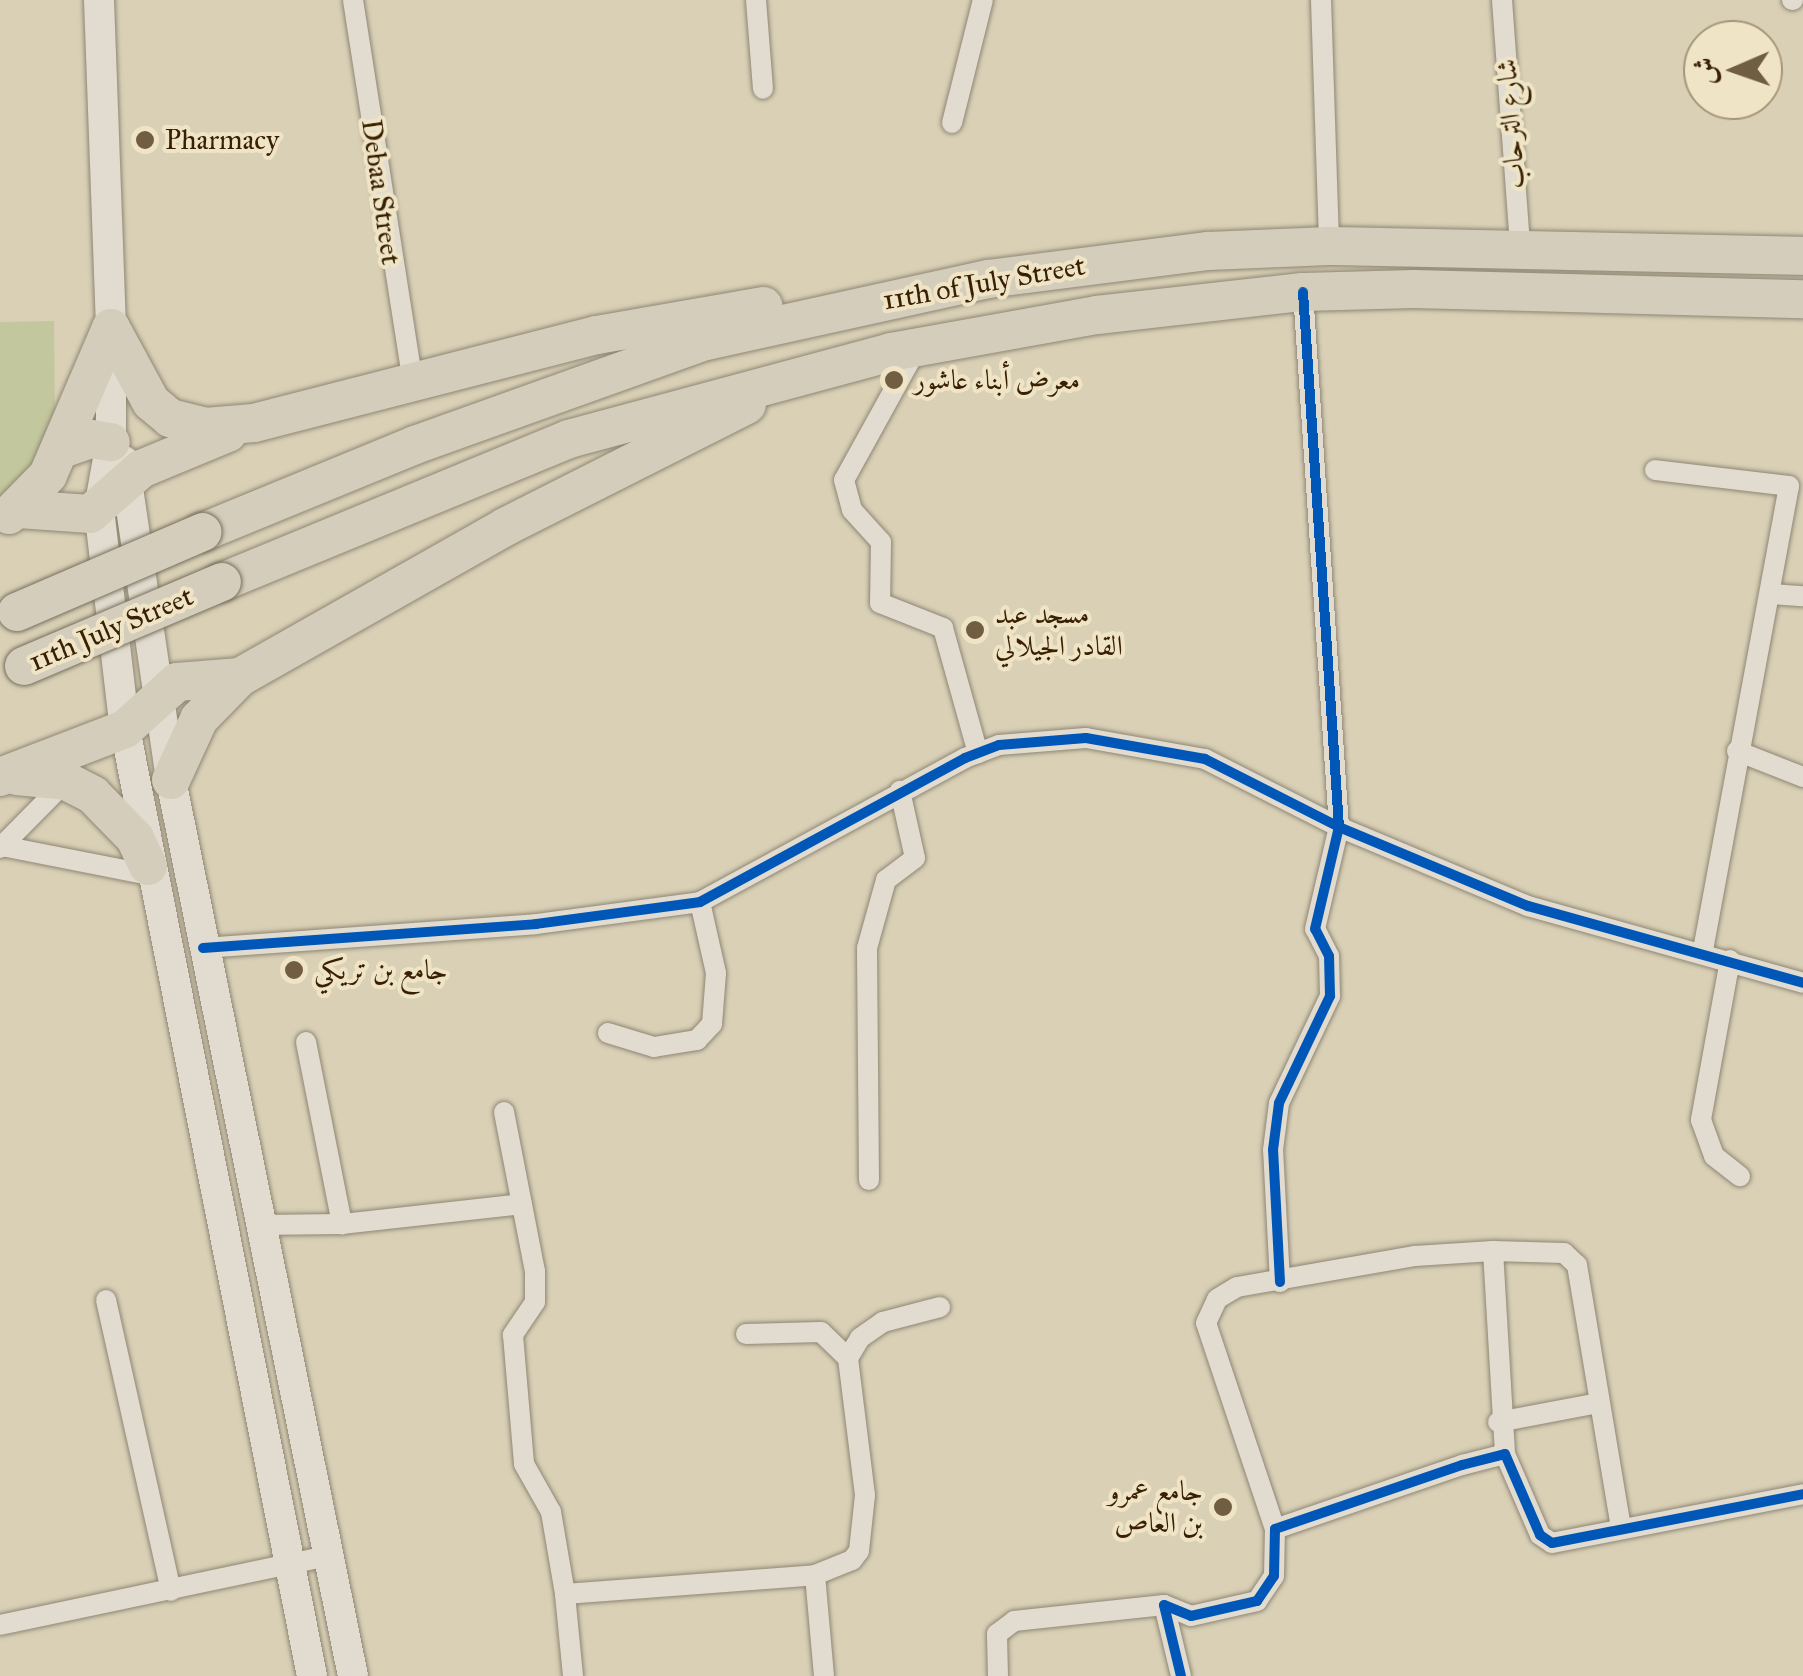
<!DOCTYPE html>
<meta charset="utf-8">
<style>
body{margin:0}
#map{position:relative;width:1803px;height:1676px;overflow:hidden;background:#d9d0b6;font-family:"IM FELL Great Primer",Amiri,serif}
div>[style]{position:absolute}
.green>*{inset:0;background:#c3c79e}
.roads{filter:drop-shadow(0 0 2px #8f8674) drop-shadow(0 0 2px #8f8674)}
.street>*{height:20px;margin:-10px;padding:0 10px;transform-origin:10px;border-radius:10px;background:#e1dccf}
.secondary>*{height:30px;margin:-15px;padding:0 15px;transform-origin:15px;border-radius:15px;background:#e1dccf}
.highway>*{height:38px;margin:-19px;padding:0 19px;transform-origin:19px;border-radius:19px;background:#d5cdbb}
.bridges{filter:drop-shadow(0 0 2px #776f5d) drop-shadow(0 0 2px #776f5d)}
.highway-bridge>*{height:38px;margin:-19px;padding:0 19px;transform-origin:19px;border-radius:19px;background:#d5cdbb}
.cycleway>*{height:10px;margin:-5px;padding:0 5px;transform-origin:5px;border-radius:5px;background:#0057b8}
.dots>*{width:28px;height:28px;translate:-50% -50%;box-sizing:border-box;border:5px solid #efe5c6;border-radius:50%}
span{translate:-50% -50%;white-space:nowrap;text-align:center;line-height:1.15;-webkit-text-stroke:8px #efe5c6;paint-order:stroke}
.street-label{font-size:28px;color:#392003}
.poi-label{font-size:28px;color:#392003}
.left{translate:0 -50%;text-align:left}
.right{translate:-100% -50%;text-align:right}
.north{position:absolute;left:1683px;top:20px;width:100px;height:100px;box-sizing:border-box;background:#efe5c6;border:2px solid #a69678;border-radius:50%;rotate:268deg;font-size:28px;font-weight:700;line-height:40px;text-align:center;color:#392003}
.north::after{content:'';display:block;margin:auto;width:35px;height:45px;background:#715e42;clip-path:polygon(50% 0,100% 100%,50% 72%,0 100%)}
</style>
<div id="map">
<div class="green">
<i style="clip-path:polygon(54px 321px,55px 416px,45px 456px,0 499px,0 322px)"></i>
</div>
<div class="roads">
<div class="street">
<i style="left:353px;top:0;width:388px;rotate:81.1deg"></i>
<i style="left:756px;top:0;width:89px;rotate:85.5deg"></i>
<i style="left:1321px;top:0;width:246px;rotate:88.1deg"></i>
<i style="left:1502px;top:0;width:249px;rotate:85.8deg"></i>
<i style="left:1792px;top:0;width:1px"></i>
<i style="left:952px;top:123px;width:127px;rotate:-75.9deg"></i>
<i style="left:917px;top:348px;width:151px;rotate:118.9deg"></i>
<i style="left:844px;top:480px;width:31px;rotate:75deg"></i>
<i style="left:852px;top:510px;width:43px;rotate:47.8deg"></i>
<i style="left:881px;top:542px;width:61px;rotate:90.9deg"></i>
<i style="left:880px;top:603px;width:68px;rotate:21.6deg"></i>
<i style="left:943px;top:628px;width:130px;rotate:74.4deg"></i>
<i style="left:1655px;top:470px;width:135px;rotate:6.8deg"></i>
<i style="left:1789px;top:486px;width:474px;rotate:100.5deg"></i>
<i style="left:1771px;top:594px;width:32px;rotate:4deg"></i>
<i style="left:1737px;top:751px;width:71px;rotate:21.5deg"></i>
<i style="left:7px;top:847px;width:146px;rotate:11.1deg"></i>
<i style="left:0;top:848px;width:94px;rotate:-45.4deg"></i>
<i style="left:203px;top:948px;width:334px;rotate:-4.1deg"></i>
<i style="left:536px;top:924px;width:165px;rotate:-7.6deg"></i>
<i style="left:700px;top:902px;width:302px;rotate:-28.5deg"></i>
<i style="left:965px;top:758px;width:36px;rotate:-21deg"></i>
<i style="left:999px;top:745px;width:87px;rotate:-4.6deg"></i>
<i style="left:1086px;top:738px;width:121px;rotate:10deg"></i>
<i style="left:1205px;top:759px;width:150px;rotate:26.9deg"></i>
<i style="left:1339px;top:827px;width:205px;rotate:22.7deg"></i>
<i style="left:1528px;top:906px;width:286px;rotate:15.6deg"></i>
<i style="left:1730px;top:960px;width:163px;rotate:100.3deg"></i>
<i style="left:1701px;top:1120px;width:38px;rotate:70deg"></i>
<i style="left:1714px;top:1156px;width:33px;rotate:38deg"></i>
<i style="left:608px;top:1033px;width:48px;rotate:16.9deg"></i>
<i style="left:654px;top:1047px;width:44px;rotate:-9.2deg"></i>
<i style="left:697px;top:1040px;width:22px;rotate:-47deg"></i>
<i style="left:712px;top:1024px;width:51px;rotate:-85.5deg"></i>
<i style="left:716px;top:973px;width:73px;rotate:-102.7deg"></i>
<i style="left:306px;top:1042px;width:186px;rotate:78.8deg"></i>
<i style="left:504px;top:1112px;width:162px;rotate:79deg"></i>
<i style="left:535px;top:1271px;width:31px;rotate:90deg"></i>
<i style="left:535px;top:1302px;width:40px;rotate:124deg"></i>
<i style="left:513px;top:1335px;width:129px;rotate:85.1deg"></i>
<i style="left:524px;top:1464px;width:55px;rotate:60.6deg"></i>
<i style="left:551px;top:1512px;width:83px;rotate:80.3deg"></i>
<i style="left:869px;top:1180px;width:232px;rotate:-90.5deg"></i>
<i style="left:867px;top:948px;width:71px;rotate:-74.4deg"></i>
<i style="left:886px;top:880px;width:36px;rotate:-37deg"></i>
<i style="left:915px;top:858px;width:69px;rotate:-102.6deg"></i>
<i style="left:257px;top:1225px;width:85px;rotate:-0.7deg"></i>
<i style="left:342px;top:1224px;width:181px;rotate:-6.3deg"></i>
<i style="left:1493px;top:1251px;width:71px;rotate:1.6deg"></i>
<i style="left:1564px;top:1253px;width:18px;rotate:43deg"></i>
<i style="left:1577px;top:1265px;width:267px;rotate:80.5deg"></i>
<i style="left:1280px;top:1282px;width:132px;rotate:-93deg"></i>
<i style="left:1273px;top:1150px;width:47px;rotate:-82.7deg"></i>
<i style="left:1279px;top:1103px;width:119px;rotate:-64.5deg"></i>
<i style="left:1330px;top:996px;width:40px;rotate:-91.4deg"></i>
<i style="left:1329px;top:956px;width:30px;rotate:-117deg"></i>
<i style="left:1315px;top:929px;width:105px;rotate:-76.8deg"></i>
<i style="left:1339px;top:827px;width:536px;rotate:-93.85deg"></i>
<i style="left:106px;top:1300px;width:298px;rotate:77.4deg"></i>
<i style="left:746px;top:1334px;width:75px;rotate:-1.5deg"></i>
<i style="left:821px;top:1332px;width:37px;rotate:44deg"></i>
<i style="left:1498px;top:1422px;width:103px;rotate:-10.7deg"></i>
<i style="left:1275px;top:1529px;width:217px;rotate:-108.5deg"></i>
<i style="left:1206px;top:1323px;width:26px;rotate:-65deg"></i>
<i style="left:1217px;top:1299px;width:23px;rotate:-31deg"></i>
<i style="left:1237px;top:1287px;width:181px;rotate:-9.9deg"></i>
<i style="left:1415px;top:1256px;width:78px;rotate:-3.7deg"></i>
<i style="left:1493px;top:1251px;width:203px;rotate:86.6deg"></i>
<i style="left:815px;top:1575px;width:101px;rotate:84.9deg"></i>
<i style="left:0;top:1625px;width:335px;rotate:-11.9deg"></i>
<i style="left:573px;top:1676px;width:82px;rotate:-95.6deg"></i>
<i style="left:565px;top:1594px;width:251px;rotate:-4.3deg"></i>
<i style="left:815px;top:1575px;width:40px;rotate:-22deg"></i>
<i style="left:852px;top:1560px;width:11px;rotate:-52deg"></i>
<i style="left:859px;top:1551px;width:56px;rotate:-83.9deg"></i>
<i style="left:865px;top:1495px;width:138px;rotate:-97.1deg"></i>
<i style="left:848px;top:1358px;width:23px;rotate:-59deg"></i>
<i style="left:860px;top:1338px;width:28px;rotate:-35deg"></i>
<i style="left:883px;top:1322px;width:59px;rotate:-14.7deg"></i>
<i style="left:998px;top:1676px;width:42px;rotate:-91.4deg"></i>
<i style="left:997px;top:1634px;width:21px;rotate:-37deg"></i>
<i style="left:1014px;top:1621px;width:151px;rotate:-6.1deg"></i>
<i style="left:1181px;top:1676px;width:73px;rotate:-103.5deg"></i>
<i style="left:1164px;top:1605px;width:29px;rotate:22deg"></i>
<i style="left:1191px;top:1616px;width:68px;rotate:-12.8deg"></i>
<i style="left:1257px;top:1601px;width:30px;rotate:-56deg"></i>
<i style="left:1274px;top:1576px;width:47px;rotate:-88.8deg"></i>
<i style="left:1275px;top:1529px;width:198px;rotate:-18.9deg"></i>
<i style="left:1462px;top:1465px;width:44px;rotate:-14.3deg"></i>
<i style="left:1505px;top:1454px;width:88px;rotate:66.6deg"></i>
<i style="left:1540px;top:1535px;width:14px;rotate:34deg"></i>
<i style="left:1552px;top:1543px;width:256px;rotate:-11deg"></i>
</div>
<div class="secondary">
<i style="left:99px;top:0;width:328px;rotate:87.9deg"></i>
<i style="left:111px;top:328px;width:114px;rotate:90deg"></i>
<i style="left:111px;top:442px;width:68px;rotate:100.2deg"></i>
<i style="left:99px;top:509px;width:222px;rotate:83.3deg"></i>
<i style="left:125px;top:729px;width:965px;rotate:78.83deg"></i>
<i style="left:124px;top:461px;width:322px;rotate:81.6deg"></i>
<i style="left:171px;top:780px;width:914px;rotate:78.52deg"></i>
</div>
<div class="highway">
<i style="left:111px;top:328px;width:84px;rotate:61.6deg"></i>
<i style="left:151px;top:402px;width:25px;rotate:40deg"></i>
<i style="left:170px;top:418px;width:36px;rotate:14deg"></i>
<i style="left:205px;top:427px;width:49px;rotate:-4.7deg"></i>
<i style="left:254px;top:423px;width:354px;rotate:-14.4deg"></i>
<i style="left:597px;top:335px;width:169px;rotate:-9.9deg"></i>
<i style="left:62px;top:449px;width:31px;rotate:-19deg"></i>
<i style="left:91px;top:439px;width:20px;rotate:9deg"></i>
<i style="left:19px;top:509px;width:71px;rotate:4deg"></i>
<i style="left:90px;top:514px;width:68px;rotate:-41.4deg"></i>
<i style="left:141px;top:469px;width:94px;rotate:-22.5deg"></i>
<i style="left:9px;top:515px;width:56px;rotate:-45.7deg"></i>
<i style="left:48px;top:475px;width:160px;rotate:-66.8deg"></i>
<i style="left:203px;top:532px;width:229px;rotate:-22.3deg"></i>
<i style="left:415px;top:445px;width:309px;rotate:-19.7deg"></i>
<i style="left:706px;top:341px;width:289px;rotate:-12.4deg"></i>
<i style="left:988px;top:279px;width:222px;rotate:-7.3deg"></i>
<i style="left:1208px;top:251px;width:121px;rotate:-2.4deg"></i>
<i style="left:1329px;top:246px;width:474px;rotate:1.2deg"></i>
<i style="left:222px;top:582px;width:375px;rotate:-22.4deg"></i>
<i style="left:569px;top:439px;width:334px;rotate:-15.1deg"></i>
<i style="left:891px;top:352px;width:209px;rotate:-10.2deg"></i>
<i style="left:1097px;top:315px;width:207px;rotate:-6.4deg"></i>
<i style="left:1303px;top:292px;width:111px;rotate:-1.5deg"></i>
<i style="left:1414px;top:289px;width:389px;rotate:1.5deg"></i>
<i style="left:17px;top:776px;width:49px;rotate:5.8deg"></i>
<i style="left:66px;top:781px;width:30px;rotate:27deg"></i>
<i style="left:93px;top:795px;width:60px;rotate:45.7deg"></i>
<i style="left:135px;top:838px;width:31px;rotate:65deg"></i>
<i style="left:0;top:777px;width:134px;rotate:-21deg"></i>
<i style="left:125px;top:729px;width:70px;rotate:-42.1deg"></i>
<i style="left:177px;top:682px;width:63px;rotate:-4.5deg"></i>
<i style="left:171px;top:780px;width:67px;rotate:-65.3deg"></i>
<i style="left:199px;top:719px;width:59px;rotate:-45.7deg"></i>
<i style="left:240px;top:677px;width:305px;rotate:-29.5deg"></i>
<i style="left:505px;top:527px;width:271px;rotate:-26.8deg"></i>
</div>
</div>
<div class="bridges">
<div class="highway-bridge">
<i style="left:17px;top:612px;width:202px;rotate:-23.3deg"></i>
<i style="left:24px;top:666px;width:215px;rotate:-23deg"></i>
</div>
</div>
<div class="cycleway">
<i style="left:203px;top:948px;width:334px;rotate:-4.1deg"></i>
<i style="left:536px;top:924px;width:165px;rotate:-7.6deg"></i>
<i style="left:700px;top:902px;width:302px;rotate:-28.5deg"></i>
<i style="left:965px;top:758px;width:36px;rotate:-21deg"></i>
<i style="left:999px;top:745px;width:87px;rotate:-4.6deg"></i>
<i style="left:1086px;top:738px;width:121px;rotate:10deg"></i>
<i style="left:1205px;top:759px;width:150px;rotate:26.9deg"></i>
<i style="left:1339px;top:827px;width:205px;rotate:22.7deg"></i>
<i style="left:1528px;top:906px;width:286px;rotate:15.6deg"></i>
<i style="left:1280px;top:1282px;width:132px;rotate:-93deg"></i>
<i style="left:1273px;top:1150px;width:47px;rotate:-82.7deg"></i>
<i style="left:1279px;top:1103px;width:119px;rotate:-64.5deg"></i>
<i style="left:1330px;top:996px;width:40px;rotate:-91.4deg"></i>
<i style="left:1329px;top:956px;width:30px;rotate:-117deg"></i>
<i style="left:1315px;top:929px;width:105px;rotate:-76.8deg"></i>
<i style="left:1339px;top:827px;width:536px;rotate:-93.85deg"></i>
<i style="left:1181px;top:1676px;width:73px;rotate:-103.5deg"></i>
<i style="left:1164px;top:1605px;width:29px;rotate:22deg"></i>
<i style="left:1191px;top:1616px;width:68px;rotate:-12.8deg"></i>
<i style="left:1257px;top:1601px;width:30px;rotate:-56deg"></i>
<i style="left:1274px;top:1576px;width:47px;rotate:-88.8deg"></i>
<i style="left:1275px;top:1529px;width:198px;rotate:-18.9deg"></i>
<i style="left:1462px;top:1465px;width:44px;rotate:-14.3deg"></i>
<i style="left:1505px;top:1454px;width:88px;rotate:66.6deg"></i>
<i style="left:1540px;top:1535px;width:14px;rotate:34deg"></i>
<i style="left:1552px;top:1543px;width:256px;rotate:-11deg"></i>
</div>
<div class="dots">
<i style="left:145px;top:140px;background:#715e42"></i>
<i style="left:894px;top:380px;background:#715e42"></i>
<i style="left:975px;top:630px;background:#715e42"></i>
<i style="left:294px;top:970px;background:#715e42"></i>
<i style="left:1223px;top:1507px;background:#715e42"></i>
</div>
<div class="street-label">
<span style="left:1511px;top:124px;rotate:-94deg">شارع الترحاب</span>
<span style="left:381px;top:192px;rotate:82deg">Debaa Street</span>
<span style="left:984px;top:283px;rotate:-10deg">11th of July Street</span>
<span style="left:111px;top:629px;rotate:-23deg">11th July Street</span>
</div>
<div class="poi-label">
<span class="left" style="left:165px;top:140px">Pharmacy</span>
<span class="left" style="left:914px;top:380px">معرض أبناء عاشور</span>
<span class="left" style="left:995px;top:630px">مسجد عبد<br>القادر الجيلالي</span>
<span class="left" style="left:314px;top:970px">جامع بن تريكي</span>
<span class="right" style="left:1203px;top:1507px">جامع عمرو<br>بن العاص</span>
</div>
<div class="north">ش</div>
</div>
